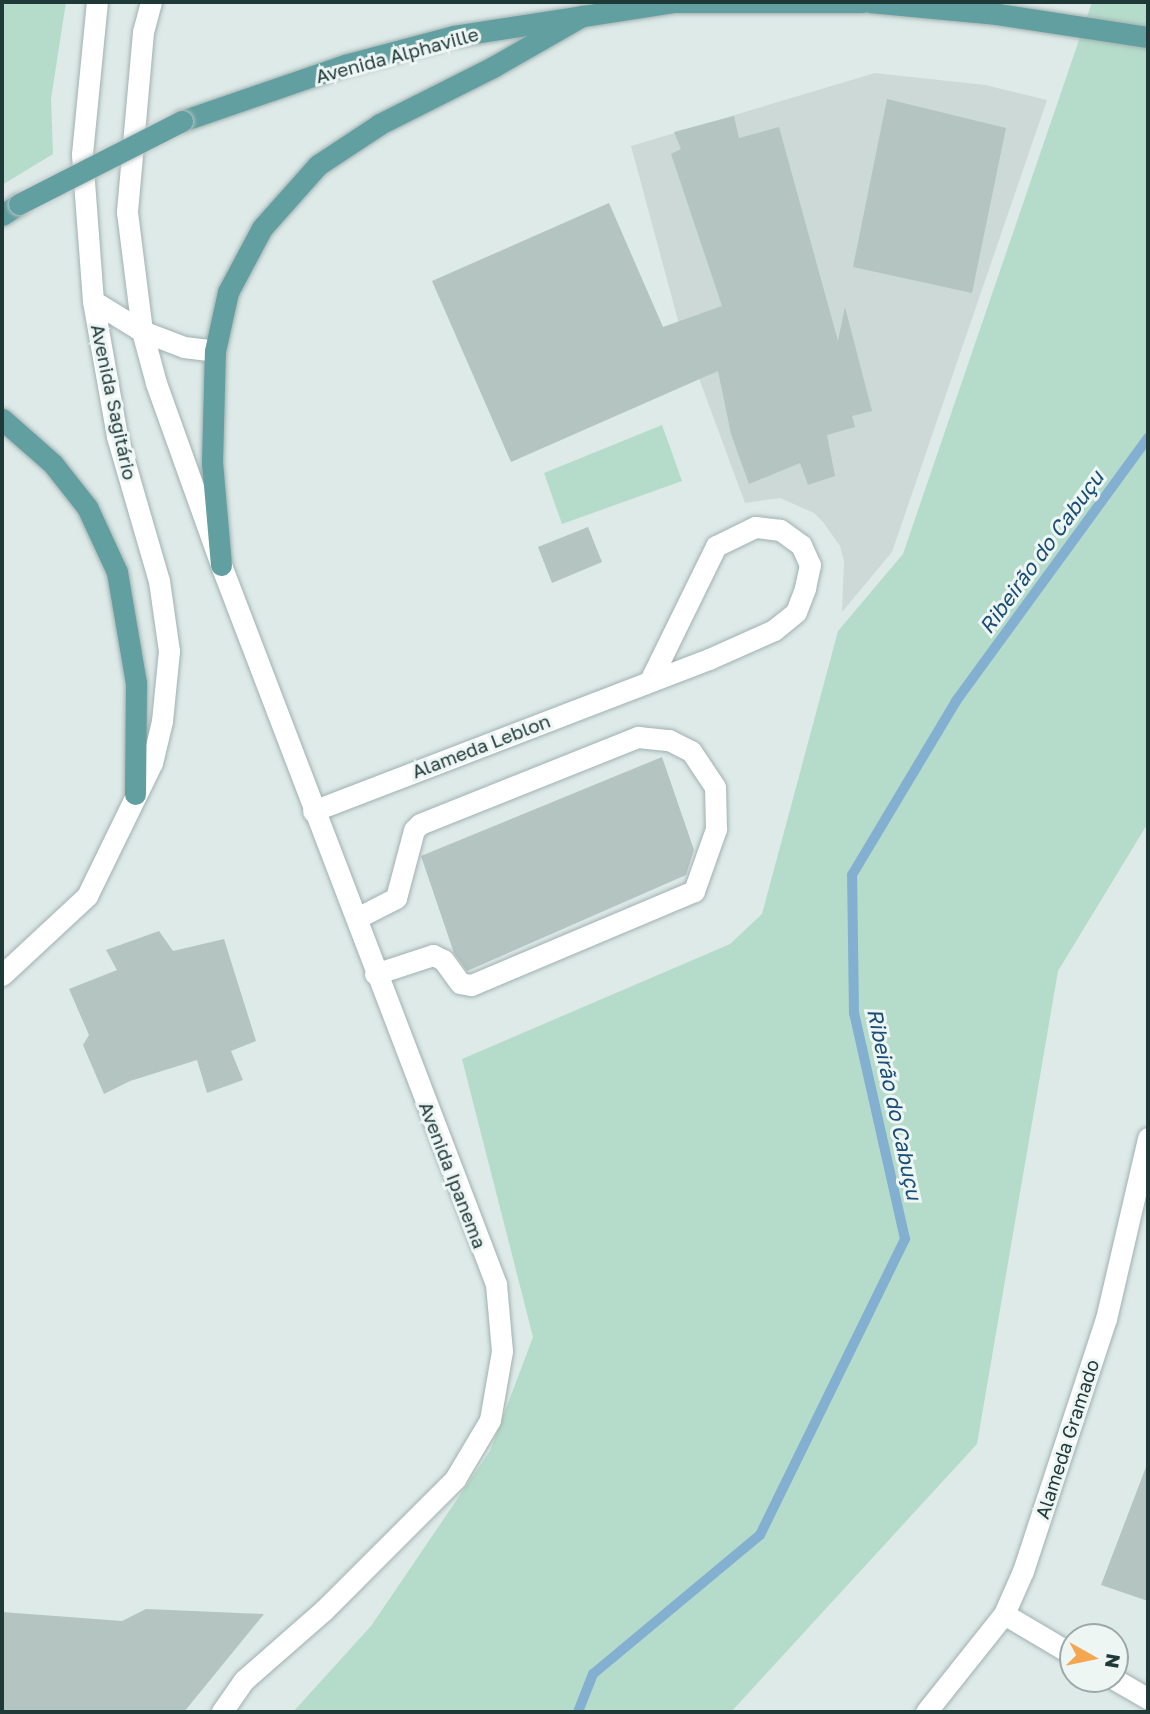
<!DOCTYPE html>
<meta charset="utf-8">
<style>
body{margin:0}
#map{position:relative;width:1150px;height:1714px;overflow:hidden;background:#ddeae8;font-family:"Golos Text",sans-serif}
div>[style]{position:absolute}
.built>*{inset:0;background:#ccd9d7}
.green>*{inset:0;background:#b5dcca}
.stream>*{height:10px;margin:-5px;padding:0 5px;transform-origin:5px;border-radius:5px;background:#83b0d1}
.building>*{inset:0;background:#b3c4c1}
.roads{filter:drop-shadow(0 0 2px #a0b1b0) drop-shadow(0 0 2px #a0b1b0)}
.minor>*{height:21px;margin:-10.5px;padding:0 10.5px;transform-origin:10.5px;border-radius:10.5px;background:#fff}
.major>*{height:21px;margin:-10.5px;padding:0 10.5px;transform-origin:10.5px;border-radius:10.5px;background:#619fa0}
.bridges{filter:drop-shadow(0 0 2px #bcc4c4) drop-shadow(0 0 2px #bcc4c4)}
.major-bridge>*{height:21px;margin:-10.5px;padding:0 10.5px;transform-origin:10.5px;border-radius:10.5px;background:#619fa0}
span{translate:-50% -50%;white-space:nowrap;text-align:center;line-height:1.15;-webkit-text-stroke:6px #eef6f4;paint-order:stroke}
.street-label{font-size:19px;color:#1f3939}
.water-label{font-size:21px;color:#194c76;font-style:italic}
.frame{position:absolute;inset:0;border:4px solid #1f3939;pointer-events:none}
.north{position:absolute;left:1059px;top:1623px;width:70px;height:70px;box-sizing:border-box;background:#eef6f4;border:2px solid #9baaa9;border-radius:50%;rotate:99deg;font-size:19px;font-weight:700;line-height:28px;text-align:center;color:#1f3939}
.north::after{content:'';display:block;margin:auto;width:24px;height:32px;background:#f5a651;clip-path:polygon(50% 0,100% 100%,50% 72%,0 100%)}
</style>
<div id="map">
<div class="built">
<i style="clip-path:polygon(875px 73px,985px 85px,1047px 100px,892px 552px,842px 612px,844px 561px,840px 546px,823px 522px,814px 513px,780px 498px,745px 503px,679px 324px,631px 146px)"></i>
</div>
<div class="green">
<i style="clip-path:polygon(15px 2px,66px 2px,51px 99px,53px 154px,2px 185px,2px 5px)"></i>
<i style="clip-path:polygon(1092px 2px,1148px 2px,1148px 823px,1058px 971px,977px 1444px,731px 1712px,293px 1712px,371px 1626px,490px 1451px,533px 1337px,462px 1059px,730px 944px,762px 914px,838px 631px,903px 554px)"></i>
<i style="clip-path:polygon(662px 425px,682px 481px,562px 524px,544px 473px)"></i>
</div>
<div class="stream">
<i style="left:578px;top:1712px;width:41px;rotate:-68.5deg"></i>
<i style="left:593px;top:1674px;width:217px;rotate:-39.8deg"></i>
<i style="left:760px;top:1535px;width:330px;rotate:-63.9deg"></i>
<i style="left:905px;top:1239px;width:232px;rotate:-102.7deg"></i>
<i style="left:854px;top:1013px;width:138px;rotate:-90.8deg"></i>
<i style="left:852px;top:875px;width:203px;rotate:-59.1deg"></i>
<i style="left:956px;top:701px;width:326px;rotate:-53.9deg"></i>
</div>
<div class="building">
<i style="clip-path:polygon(887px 99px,1006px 128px,972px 293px,853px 267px)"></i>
<i style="clip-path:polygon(734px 116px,739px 138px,779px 127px,838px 341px,845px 307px,872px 411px,852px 416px,855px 427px,827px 435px,835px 476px,808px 485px,800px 463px,749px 484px,731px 434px,718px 371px,511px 462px,432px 281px,609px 203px,663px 327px,722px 306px,671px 154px,681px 149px,674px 132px)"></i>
<i style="clip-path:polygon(588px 527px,602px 562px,552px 583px,538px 547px)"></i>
<i style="clip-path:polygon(662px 757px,694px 850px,686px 875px,467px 971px,454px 953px,421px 856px)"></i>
<i style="clip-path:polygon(159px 931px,173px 951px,224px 939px,256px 1041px,231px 1051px,243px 1080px,207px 1093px,197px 1060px,130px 1081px,104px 1094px,83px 1045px,89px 1035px,69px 989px,117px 970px,106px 950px)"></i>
<i style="clip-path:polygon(1146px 1467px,1148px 1468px,1148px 1601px,1101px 1585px)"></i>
<i style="clip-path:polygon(146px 1609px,264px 1614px,184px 1712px,2px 1712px,2px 1612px,122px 1621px)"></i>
</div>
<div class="roads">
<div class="minor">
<i style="left:151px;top:2px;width:31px;rotate:105deg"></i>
<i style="left:143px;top:32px;width:181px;rotate:95.1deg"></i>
<i style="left:127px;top:212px;width:120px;rotate:82.8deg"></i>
<i style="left:142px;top:331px;width:54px;rotate:74.9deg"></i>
<i style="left:156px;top:383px;width:193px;rotate:70.3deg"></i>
<i style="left:221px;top:565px;width:770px;rotate:69.07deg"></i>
<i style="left:496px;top:1284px;width:67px;rotate:84.9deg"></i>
<i style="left:502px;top:1351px;width:70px;rotate:99.9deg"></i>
<i style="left:490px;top:1420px;width:69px;rotate:120.7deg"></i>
<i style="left:455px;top:1479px;width:185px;rotate:135deg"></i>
<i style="left:324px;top:1610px;width:106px;rotate:138.8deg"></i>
<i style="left:244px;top:1680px;width:39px;rotate:125deg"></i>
<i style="left:93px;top:301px;width:57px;rotate:31.5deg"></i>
<i style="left:142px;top:331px;width:45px;rotate:20.9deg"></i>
<i style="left:184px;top:347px;width:31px;rotate:7deg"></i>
<i style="left:313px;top:811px;width:424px;rotate:-21deg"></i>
<i style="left:709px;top:659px;width:71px;rotate:-24deg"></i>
<i style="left:774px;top:630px;width:28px;rotate:-39deg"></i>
<i style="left:796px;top:612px;width:26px;rotate:-69deg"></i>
<i style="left:805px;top:588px;width:24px;rotate:-78deg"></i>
<i style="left:810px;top:565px;width:22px;rotate:-114deg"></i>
<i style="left:801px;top:545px;width:26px;rotate:-144deg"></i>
<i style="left:780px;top:530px;width:25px;rotate:-173deg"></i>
<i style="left:755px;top:527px;width:43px;rotate:154deg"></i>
<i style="left:716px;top:546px;width:150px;rotate:116.1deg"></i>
<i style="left:357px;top:918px;width:44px;rotate:-27.1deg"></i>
<i style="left:396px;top:898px;width:70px;rotate:-75.2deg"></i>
<i style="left:414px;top:830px;width:8px;rotate:-45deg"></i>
<i style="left:420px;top:824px;width:235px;rotate:-21.8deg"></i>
<i style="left:638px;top:737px;width:31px;rotate:6deg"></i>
<i style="left:669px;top:740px;width:25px;rotate:27deg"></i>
<i style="left:691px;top:751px;width:43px;rotate:56.3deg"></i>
<i style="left:715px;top:787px;width:42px;rotate:88.6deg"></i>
<i style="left:716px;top:829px;width:66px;rotate:109.5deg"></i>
<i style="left:694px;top:891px;width:242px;rotate:157.1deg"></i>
<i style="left:471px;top:985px;width:11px;rotate:-170deg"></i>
<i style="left:460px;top:983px;width:29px;rotate:-126deg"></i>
<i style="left:443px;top:960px;width:11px;rotate:-153deg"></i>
<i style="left:433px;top:955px;width:61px;rotate:161.9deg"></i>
<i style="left:2px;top:975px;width:116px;rotate:-42.9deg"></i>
<i style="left:87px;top:896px;width:148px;rotate:-64deg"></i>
<i style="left:152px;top:763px;width:43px;rotate:-76.6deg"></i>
<i style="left:162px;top:721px;width:70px;rotate:-84.3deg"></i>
<i style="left:169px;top:651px;width:71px;rotate:-98.1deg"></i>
<i style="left:159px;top:581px;width:151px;rotate:-106.2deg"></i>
<i style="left:117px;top:436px;width:137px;rotate:-100.1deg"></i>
<i style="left:93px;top:301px;width:147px;rotate:-94.3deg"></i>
<i style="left:82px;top:154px;width:153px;rotate:-84.4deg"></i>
<i style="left:1004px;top:1614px;width:80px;rotate:30.7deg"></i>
<i style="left:1114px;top:1679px;width:39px;rotate:30deg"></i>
<i style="left:926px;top:1712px;width:125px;rotate:-51.5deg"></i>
<i style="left:1004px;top:1614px;width:47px;rotate:-66.2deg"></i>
<i style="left:1023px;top:1571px;width:265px;rotate:-71.8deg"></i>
<i style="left:1106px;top:1319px;width:186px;rotate:-76.9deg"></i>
</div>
<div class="major">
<i style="left:870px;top:2px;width:128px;rotate:5.4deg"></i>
<i style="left:997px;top:14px;width:153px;rotate:8.7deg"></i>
<i style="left:182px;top:121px;width:172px;rotate:-19deg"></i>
<i style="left:345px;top:65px;width:113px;rotate:-14.9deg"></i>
<i style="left:454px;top:36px;width:223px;rotate:-8.8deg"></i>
<i style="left:674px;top:2px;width:189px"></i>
<i style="left:2px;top:215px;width:20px;rotate:-33deg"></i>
<i style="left:2px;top:419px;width:68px;rotate:41.4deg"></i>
<i style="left:53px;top:464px;width:55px;rotate:51.7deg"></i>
<i style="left:87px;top:507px;width:72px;rotate:65.2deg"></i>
<i style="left:117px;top:572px;width:113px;rotate:80.3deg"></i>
<i style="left:136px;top:683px;width:111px;rotate:90.5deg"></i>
<i style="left:221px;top:565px;width:102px;rotate:-95deg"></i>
<i style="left:212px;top:463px;width:112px;rotate:-88.5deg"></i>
<i style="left:215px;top:351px;width:60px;rotate:-77.6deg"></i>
<i style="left:228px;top:292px;width:72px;rotate:-62deg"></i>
<i style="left:262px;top:228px;width:84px;rotate:-48.4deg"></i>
<i style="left:318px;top:165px;width:74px;rotate:-33.5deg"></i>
<i style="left:380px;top:124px;width:127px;rotate:-26.8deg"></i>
<i style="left:493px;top:67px;width:103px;rotate:-29.8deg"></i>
</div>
</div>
<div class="bridges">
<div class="major-bridge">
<i style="left:19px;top:204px;width:183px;rotate:-27deg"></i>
</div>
</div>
<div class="street-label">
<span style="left:397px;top:55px;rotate:-15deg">Avenida Alphaville</span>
<span style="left:114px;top:402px;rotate:78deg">Avenida Sagitário</span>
<span style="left:481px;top:746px;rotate:-21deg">Alameda Leblon</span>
<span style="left:453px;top:1175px;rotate:69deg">Avenida Ipanema</span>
<span style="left:1067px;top:1439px;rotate:-72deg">Alameda Gramado</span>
</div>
<div class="water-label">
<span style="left:1041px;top:552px;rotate:-54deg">Ribeirão do Cabuçu</span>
<span style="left:895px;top:1104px;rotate:78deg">Ribeirão do Cabuçu</span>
</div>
<div class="frame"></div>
<div class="north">N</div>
</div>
